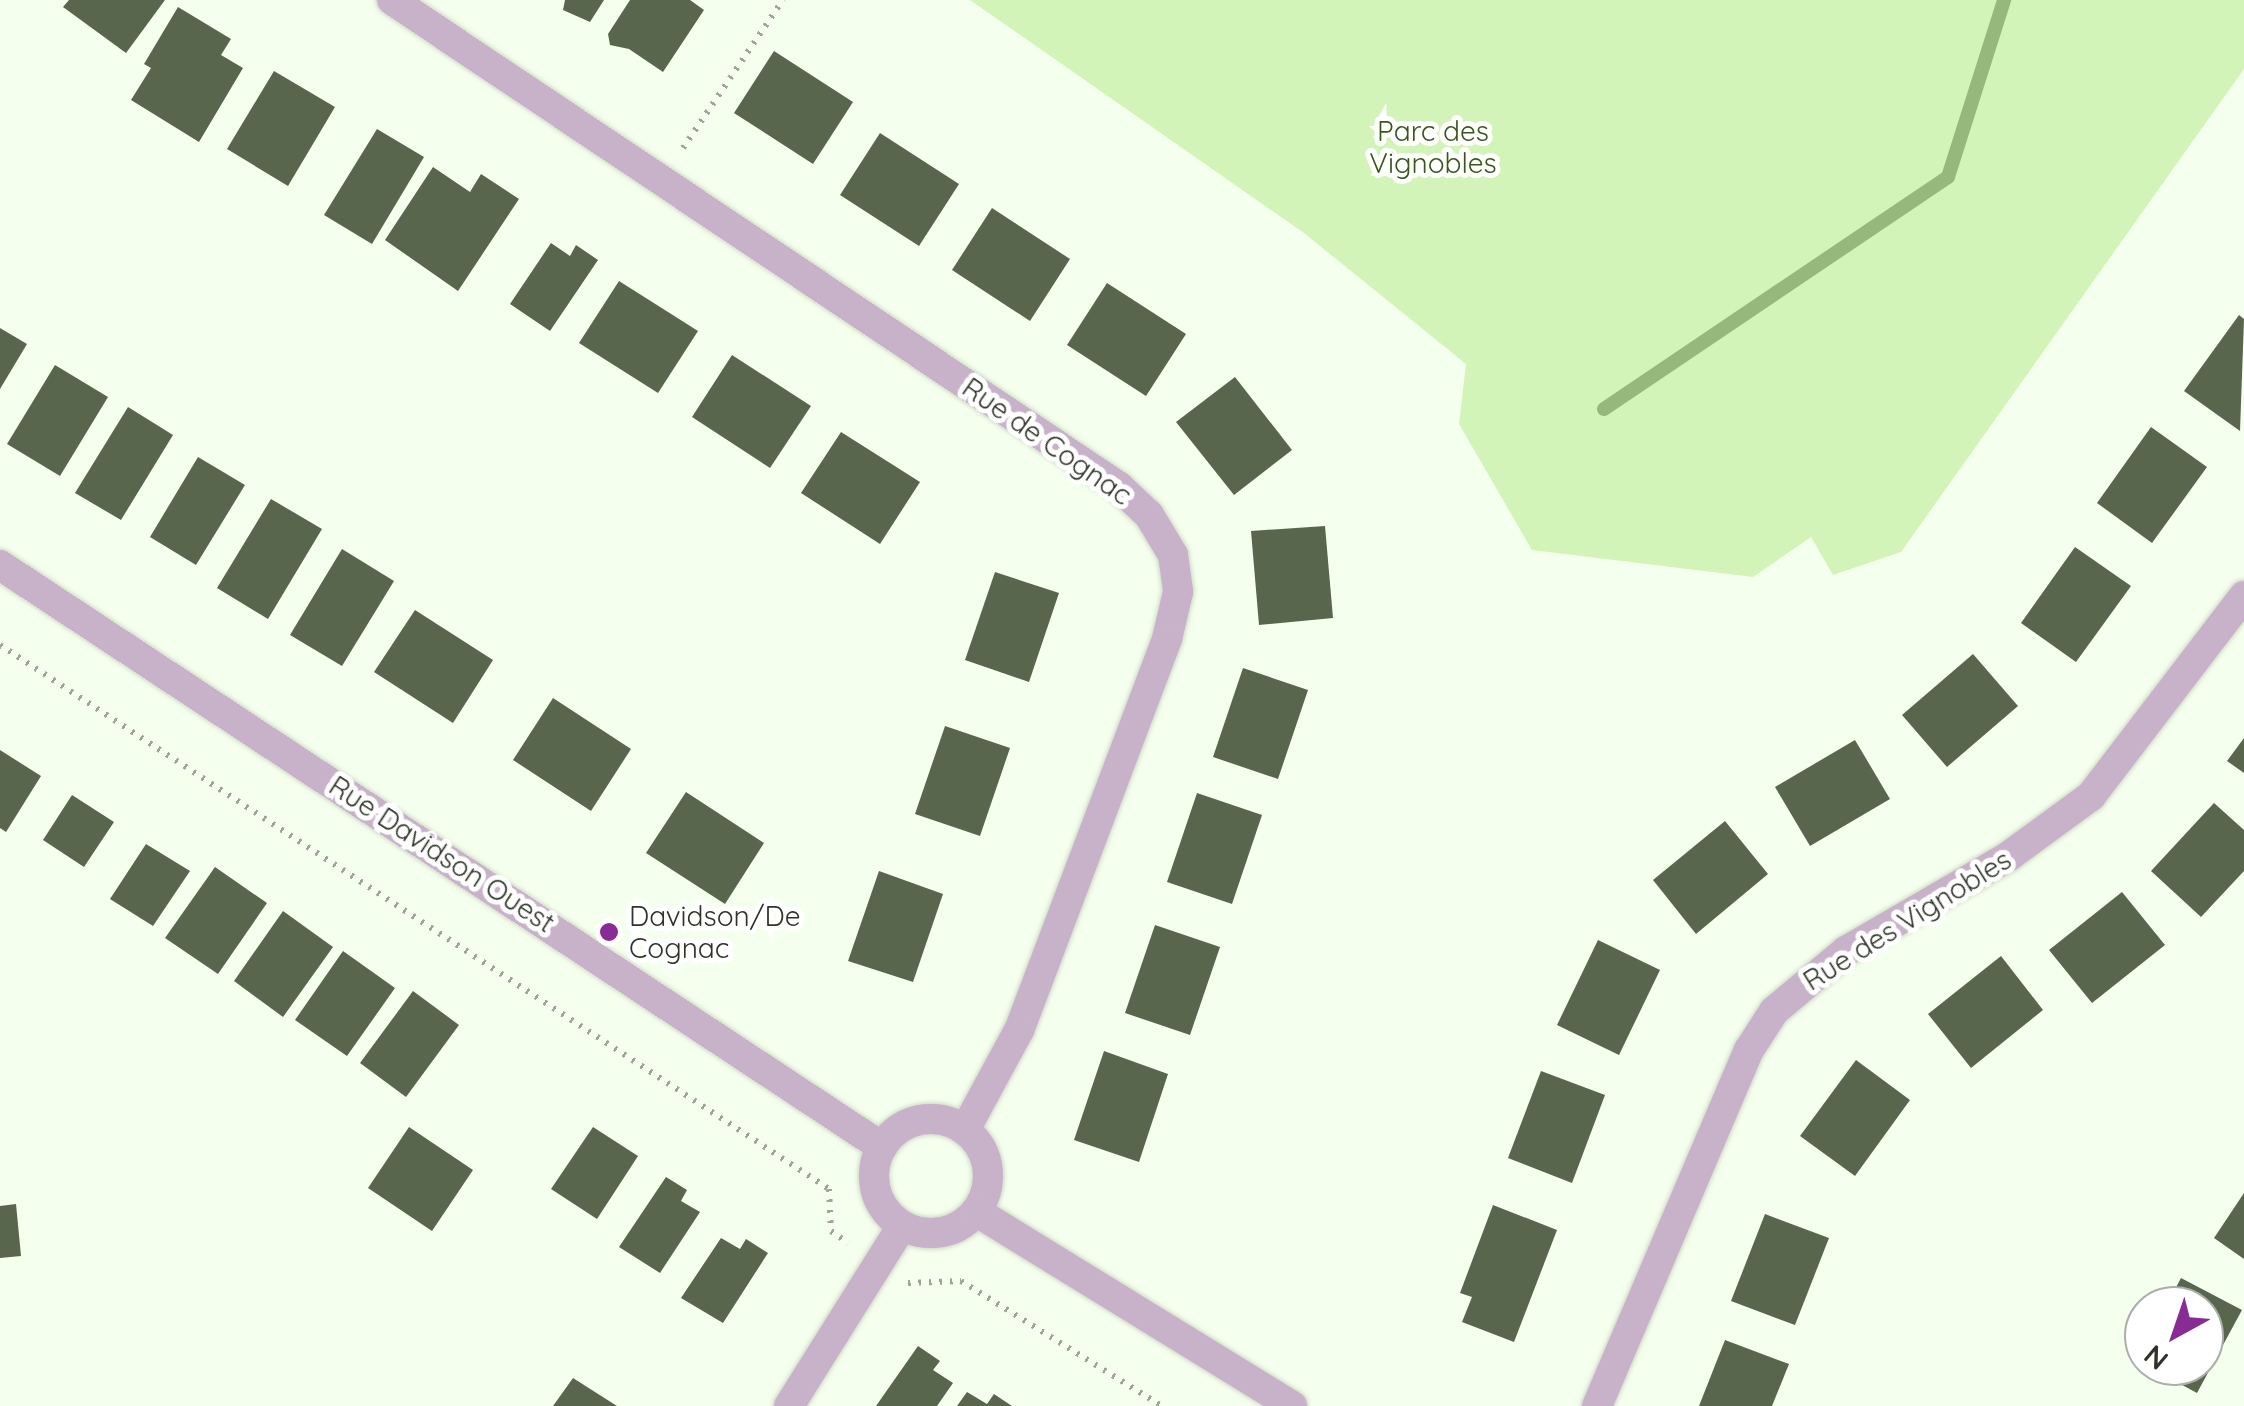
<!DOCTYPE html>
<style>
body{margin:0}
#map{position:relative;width:2244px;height:1406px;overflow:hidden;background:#f5ffed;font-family:Quicksand,sans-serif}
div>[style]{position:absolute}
.green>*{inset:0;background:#d2f4b8}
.stream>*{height:14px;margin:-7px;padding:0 7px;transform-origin:7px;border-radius:7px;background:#96b87c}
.building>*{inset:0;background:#58664d}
.path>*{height:6px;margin-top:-3px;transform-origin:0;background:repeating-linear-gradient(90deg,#9da596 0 2.5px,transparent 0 10.5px)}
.roads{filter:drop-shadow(0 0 2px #d1daca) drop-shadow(0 0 2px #d1daca)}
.minor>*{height:30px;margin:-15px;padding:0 15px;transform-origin:15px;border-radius:15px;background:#c8b2ca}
.tertiary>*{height:30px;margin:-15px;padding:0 15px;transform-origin:15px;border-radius:15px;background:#c8b2ca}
.tertiary>.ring{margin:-15px;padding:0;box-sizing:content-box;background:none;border:30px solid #c8b2ca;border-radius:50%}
.dots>*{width:28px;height:28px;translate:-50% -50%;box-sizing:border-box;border:5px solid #fff;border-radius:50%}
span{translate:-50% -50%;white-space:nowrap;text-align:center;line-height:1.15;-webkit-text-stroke:10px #fff;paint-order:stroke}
.park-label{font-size:28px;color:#385718}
.street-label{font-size:28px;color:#2e3429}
.poi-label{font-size:28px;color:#2e3429}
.left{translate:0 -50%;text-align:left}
.north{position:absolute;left:2124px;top:1286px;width:100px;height:100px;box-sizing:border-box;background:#fff;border:2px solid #abaea9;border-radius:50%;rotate:220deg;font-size:28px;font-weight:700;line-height:40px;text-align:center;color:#2e3429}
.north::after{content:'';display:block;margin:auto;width:35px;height:45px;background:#892b95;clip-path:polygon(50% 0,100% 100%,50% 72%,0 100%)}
</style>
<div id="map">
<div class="green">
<i style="clip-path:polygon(970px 0,2244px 0,2244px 69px,1901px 552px,1833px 575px,1811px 537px,1753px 577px,1532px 550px,1459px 424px,1466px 364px,1304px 233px)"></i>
</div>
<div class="stream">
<i style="left:1604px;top:409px;width:415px;rotate:-34deg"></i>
<i style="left:1948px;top:177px;width:186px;rotate:-72.4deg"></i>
</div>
<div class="building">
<i style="clip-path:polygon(69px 0,165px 0,126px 53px,63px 7px)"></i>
<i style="clip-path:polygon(565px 0,604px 0,590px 22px,563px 10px)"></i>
<i style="clip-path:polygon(630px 0,690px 0,704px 10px,663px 72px,629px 49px,610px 45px,608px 34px)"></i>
<i style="clip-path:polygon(178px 7px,231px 39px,221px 55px,243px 68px,199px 142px,131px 100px,151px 68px,144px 64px)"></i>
<i style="clip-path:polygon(774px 51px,853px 102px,813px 164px,734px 113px)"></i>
<i style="clip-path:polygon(274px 71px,335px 107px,288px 186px,227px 149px)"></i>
<i style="clip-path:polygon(377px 129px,424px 157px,372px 244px,324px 215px)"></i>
<i style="clip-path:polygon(880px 133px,959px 184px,919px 246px,840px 195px)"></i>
<i style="clip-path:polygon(433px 167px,470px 192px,481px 174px,519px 199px,458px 291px,385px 240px)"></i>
<i style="clip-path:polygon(992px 208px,1070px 259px,1030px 321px,952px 270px)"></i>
<i style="clip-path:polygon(551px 243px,570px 256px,576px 245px,598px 260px,550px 331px,510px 304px)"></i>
<i style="clip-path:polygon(619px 281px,698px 331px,658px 393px,579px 343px)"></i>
<i style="clip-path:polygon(1107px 283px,1186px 334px,1146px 396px,1067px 345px)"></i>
<i style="clip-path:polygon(2239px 315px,2244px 319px,2240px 431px,2184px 391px)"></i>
<i style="clip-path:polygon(0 328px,27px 344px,0 389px)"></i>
<i style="clip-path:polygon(732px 355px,811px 406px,770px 468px,692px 417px)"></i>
<i style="clip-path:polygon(55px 365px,108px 397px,60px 476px,7px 444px)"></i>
<i style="clip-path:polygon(1235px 377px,1292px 450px,1234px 495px,1176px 422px)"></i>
<i style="clip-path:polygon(128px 407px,173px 435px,121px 520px,75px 493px)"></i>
<i style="clip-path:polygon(2151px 427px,2207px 467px,2152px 543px,2097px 503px)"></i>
<i style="clip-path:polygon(841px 432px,920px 482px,880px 544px,801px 493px)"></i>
<i style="clip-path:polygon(198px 457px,245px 485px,196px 565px,150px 537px)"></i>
<i style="clip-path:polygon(271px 499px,322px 529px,268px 619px,217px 588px)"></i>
<i style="clip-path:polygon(1325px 526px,1333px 618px,1259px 625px,1251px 531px)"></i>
<i style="clip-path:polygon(2075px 547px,2131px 586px,2076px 662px,2021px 623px)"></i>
<i style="clip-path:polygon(342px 549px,394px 581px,342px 666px,290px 635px)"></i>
<i style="clip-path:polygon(995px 572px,1059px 593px,1029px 682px,965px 660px)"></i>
<i style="clip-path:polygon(415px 610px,493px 660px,453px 723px,374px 672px)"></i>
<i style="clip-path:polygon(1973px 654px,2018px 706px,1947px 767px,1902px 715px)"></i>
<i style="clip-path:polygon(1243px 668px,1308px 690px,1278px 779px,1213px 757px)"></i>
<i style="clip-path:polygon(553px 698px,631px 749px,591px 811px,513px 760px)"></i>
<i style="clip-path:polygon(945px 726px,1010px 748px,980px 836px,915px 814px)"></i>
<i style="clip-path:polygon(2244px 738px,2244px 773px,2227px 761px)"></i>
<i style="clip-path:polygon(1855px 740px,1890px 799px,1810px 846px,1775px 787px)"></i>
<i style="clip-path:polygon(0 750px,41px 776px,6px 832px,0 828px)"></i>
<i style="clip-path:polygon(686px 792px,764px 843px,725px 904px,646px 853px)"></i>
<i style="clip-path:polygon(1197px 793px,1262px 815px,1232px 904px,1167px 882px)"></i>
<i style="clip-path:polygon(72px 795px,114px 822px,84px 867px,43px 840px)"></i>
<i style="clip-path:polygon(2214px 803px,2244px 830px,2244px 871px,2201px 917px,2151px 871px)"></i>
<i style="clip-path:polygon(1725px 821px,1768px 874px,1696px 934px,1653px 880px)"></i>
<i style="clip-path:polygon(146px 844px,190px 871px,153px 926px,110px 899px)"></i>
<i style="clip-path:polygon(215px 867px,267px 903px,218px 974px,165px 938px)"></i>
<i style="clip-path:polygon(879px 871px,943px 894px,913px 982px,848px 961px)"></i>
<i style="clip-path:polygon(2122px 892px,2165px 945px,2092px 1003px,2049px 950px)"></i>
<i style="clip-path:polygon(283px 911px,333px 947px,283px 1017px,234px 981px)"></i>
<i style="clip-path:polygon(1155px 925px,1220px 947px,1190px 1035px,1125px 1013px)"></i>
<i style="clip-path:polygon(1598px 940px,1660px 970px,1619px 1055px,1557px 1025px)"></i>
<i style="clip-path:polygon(343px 951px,395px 988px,347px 1056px,295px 1020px)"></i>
<i style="clip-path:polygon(2001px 956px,2043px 1010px,1971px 1068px,1928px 1014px)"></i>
<i style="clip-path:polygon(413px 991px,459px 1025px,406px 1097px,360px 1063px)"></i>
<i style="clip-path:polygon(1104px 1051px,1168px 1074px,1139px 1162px,1074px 1140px)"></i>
<i style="clip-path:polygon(1856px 1060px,1910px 1100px,1855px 1176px,1800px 1136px)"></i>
<i style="clip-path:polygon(1541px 1071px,1605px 1095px,1572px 1183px,1508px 1158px)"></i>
<i style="clip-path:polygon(409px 1127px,473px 1170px,432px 1231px,368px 1188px)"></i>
<i style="clip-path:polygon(593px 1127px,638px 1156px,597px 1219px,551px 1189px)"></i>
<i style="clip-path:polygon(666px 1177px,687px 1190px,681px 1201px,700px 1212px,660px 1273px,619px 1247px)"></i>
<i style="clip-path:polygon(2244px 1193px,2244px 1259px,2214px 1238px)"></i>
<i style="clip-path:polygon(16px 1204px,21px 1256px,0 1258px,0 1206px)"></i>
<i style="clip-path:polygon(1493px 1205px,1557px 1230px,1514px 1342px,1462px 1322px,1472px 1297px,1460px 1293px)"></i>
<i style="clip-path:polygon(1765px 1214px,1829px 1238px,1795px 1325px,1731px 1301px)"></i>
<i style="clip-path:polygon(721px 1238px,740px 1249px,746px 1239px,768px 1253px,723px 1323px,681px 1298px)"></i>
<i style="clip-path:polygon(2181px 1278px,2242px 1310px,2197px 1393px,2147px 1366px,2204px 1366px,2204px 1306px,2166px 1306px)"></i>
<i style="clip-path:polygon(1725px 1340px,1789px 1364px,1772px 1406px,1699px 1406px)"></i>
<i style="clip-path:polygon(918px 1346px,940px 1361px,933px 1370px,953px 1383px,937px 1406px,876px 1406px)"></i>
<i style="clip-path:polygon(573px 1378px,617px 1406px,553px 1406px)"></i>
<i style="clip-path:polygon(967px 1392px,987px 1404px,994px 1394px,1012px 1406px,957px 1406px)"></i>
</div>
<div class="path">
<i style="left:683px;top:148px;width:179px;rotate:-56deg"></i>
<i style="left:0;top:645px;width:992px;rotate:33.27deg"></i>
<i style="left:829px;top:1189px;width:42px;rotate:87.3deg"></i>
<i style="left:831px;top:1231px;width:21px;rotate:35deg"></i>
<i style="left:908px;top:1283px;width:53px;rotate:-2.2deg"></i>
<i style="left:961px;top:1281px;width:237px;rotate:31.9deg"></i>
</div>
<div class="roads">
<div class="minor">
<i style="left:392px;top:0;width:874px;rotate:33.8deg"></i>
<i style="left:1118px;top:486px;width:42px;rotate:43.1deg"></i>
<i style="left:1149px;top:515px;width:47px;rotate:59deg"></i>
<i style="left:1173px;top:555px;width:37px;rotate:82deg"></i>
<i style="left:1178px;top:592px;width:48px;rotate:103.2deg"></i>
<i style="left:1167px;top:639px;width:418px;rotate:110.7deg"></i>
<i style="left:1019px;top:1030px;width:114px;rotate:118.4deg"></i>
<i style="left:789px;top:1406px;width:213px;rotate:-57.9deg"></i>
<i style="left:1597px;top:1406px;width:387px;rotate:-66.9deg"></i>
<i style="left:1749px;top:1050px;width:46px;rotate:-57.3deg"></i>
<i style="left:1774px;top:1011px;width:94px;rotate:-39.8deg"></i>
<i style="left:1846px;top:951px;width:189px;rotate:-30.2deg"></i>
<i style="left:2009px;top:856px;width:102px;rotate:-36.2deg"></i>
<i style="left:2091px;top:796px;width:252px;rotate:-52.6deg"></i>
</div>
<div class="tertiary">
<i style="left:0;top:565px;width:1057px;rotate:33.42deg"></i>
<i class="ring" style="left:874px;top:1119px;width:84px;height:84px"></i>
<i style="left:977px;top:1212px;width:370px;rotate:31.6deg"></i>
</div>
</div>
<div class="dots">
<i style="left:609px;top:932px;background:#892b95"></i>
</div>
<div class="park-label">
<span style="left:1433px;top:147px">Parc des<br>Vignobles</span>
</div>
<div class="street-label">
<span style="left:1047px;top:441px;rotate:35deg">Rue de Cognac</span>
<span style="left:442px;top:854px;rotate:33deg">Rue Davidson Ouest</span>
<span style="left:1907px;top:920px;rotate:-32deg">Rue des Vignobles</span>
</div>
<div class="poi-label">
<span class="left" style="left:629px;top:932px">Davidson/De<br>Cognac</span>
</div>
<div class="north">N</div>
</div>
